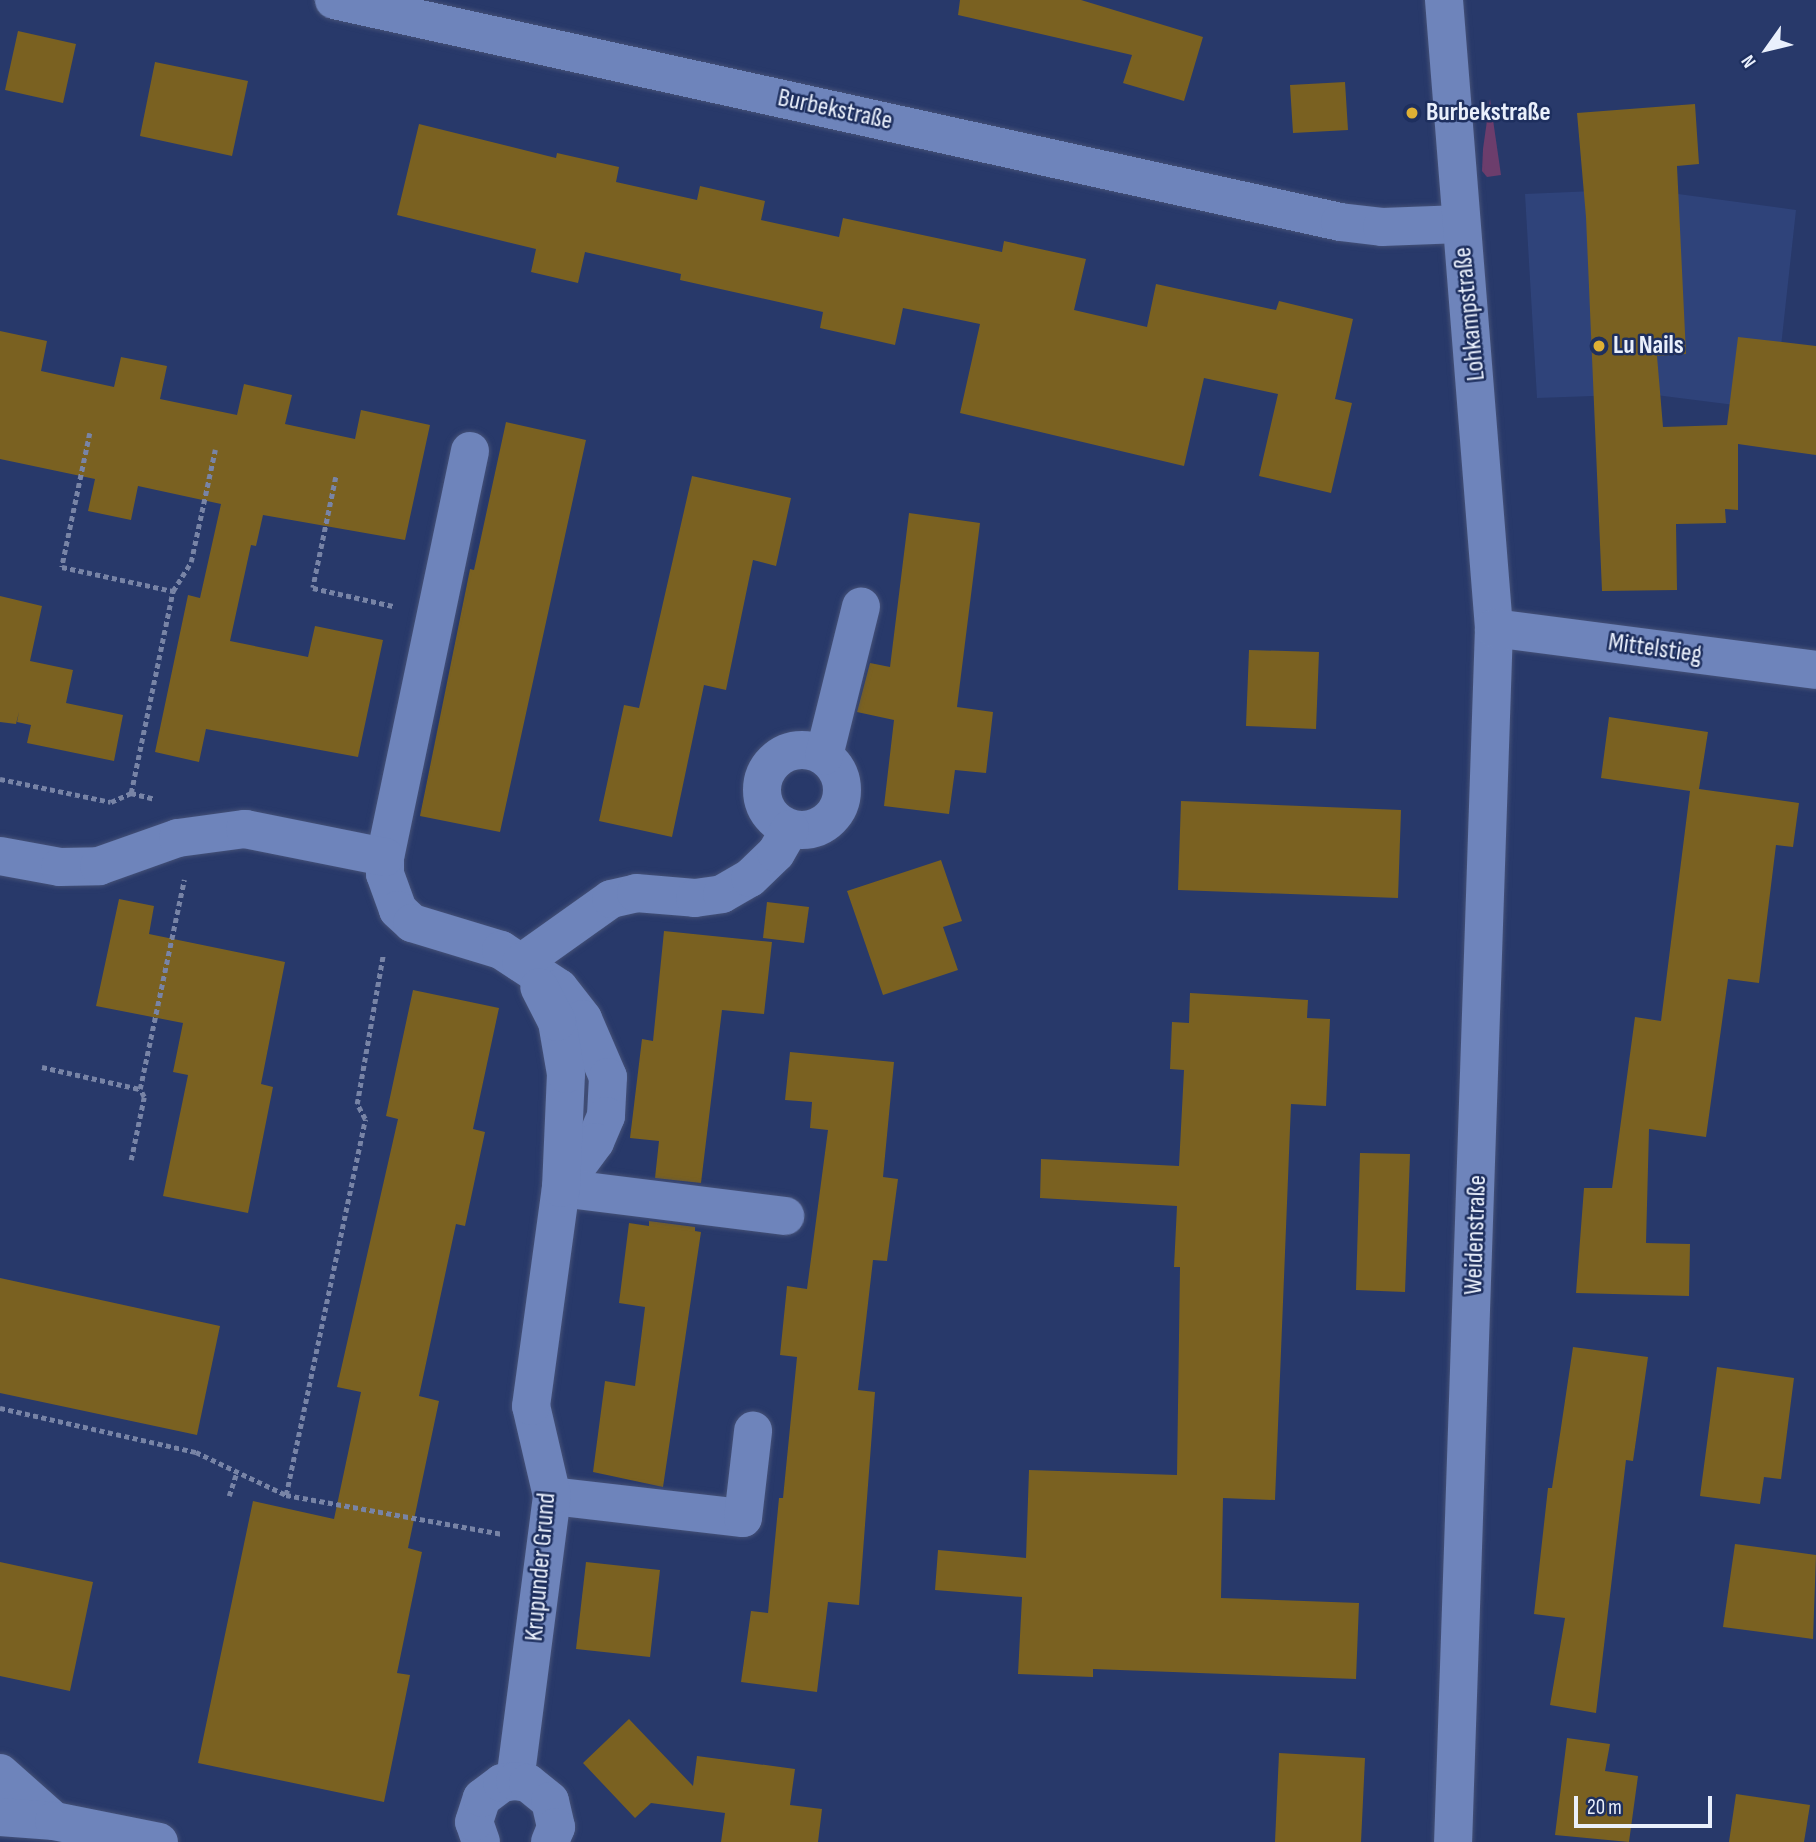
<!DOCTYPE html>
<meta charset="utf-8">
<style>
body{margin:0}
#map{position:relative;width:1816px;height:1842px;overflow:hidden;background:#28396a;font-family:"Sofia Sans Condensed",sans-serif}
div>[style]{position:absolute}
.built>*{inset:0;background:#2f437a}
.green>*{inset:0;background:#6c3d6c}
.building>*{inset:0;background:#7a6121}
.path>*{height:4.5px;margin-top:-2.25px;transform-origin:0;background:repeating-linear-gradient(90deg,#7884a6 0 5px,transparent 0 8.5px)}
.roads{filter:drop-shadow(0 0 2px #455177) drop-shadow(0 0 2px #455177)}
.minor>*{height:38px;margin:-19px;padding:0 19px;transform-origin:19px;border-radius:19px;background:#6e84bb}
.minor>.ring{margin:-19px;padding:0;box-sizing:content-box;background:none;border:38px solid #6e84bb;border-radius:50%}
.dots>*{width:19px;height:19px;translate:-50% -50%;box-sizing:border-box;border:4px solid #1e2f5e;border-radius:50%}
span{translate:-50% -50%;white-space:nowrap;text-align:center;line-height:1.15;-webkit-text-stroke:5px #1e2f5e;paint-order:stroke}
.street-label{font-size:26px;color:#eaf0fc}
.poi-label{font-size:26px;color:#eaf0fc;font-weight:700}
.left{translate:0 -50%;text-align:left}
.north{position:absolute;left:1732px;top:14px;width:70px;height:70px;-webkit-text-stroke:5px #1e2f5e;paint-order:stroke;rotate:236deg;font-size:19px;font-weight:700;line-height:28px;text-align:center;color:#eaf0fc}
.north::after{content:'';display:block;margin:auto;width:24px;height:32px;background:#eaf0fc;clip-path:polygon(50% 0,100% 100%,50% 72%,0 100%)}
.scale{position:absolute;left:1574px;top:1796px;width:138px;height:32px;box-sizing:border-box;border:4px solid #eaf0fc;border-top:0;padding-left:9px;font-size:21px;line-height:24px;white-space:nowrap;color:#eaf0fc;-webkit-text-stroke:5px #1e2f5e;paint-order:stroke}
</style>
<div id="map">
<div class="built">
<i style="clip-path:polygon(1641px 189px,1796px 210px,1774px 410px,1648px 394px,1537px 398px,1525px 194px)"></i>
</div>
<div class="green">
<i style="clip-path:polygon(1490px 99px,1501px 175px,1487px 177px,1482px 171px,1483px 149px)"></i>
</div>
<div class="building">
<i style="clip-path:polygon(960px 0,1081px 0,1203px 37px,1184px 101px,1123px 83px,1132px 55px,958px 15px)"></i>
<i style="clip-path:polygon(18px 31px,76px 44px,63px 103px,5px 90px)"></i>
<i style="clip-path:polygon(155px 62px,248px 81px,232px 156px,140px 136px)"></i>
<i style="clip-path:polygon(1345px 82px,1348px 130px,1293px 133px,1290px 85px)"></i>
<i style="clip-path:polygon(1695px 104px,1699px 164px,1677px 166px,1686px 354px,1657px 356px,1663px 427px,1727px 425px,1738px 337px,1816px 346px,1816px 455px,1738px 444px,1738px 510px,1725px 509px,1726px 523px,1676px 524px,1677px 590px,1602px 591px,1586px 217px,1577px 113px)"></i>
<i style="clip-path:polygon(419px 124px,556px 158px,557px 153px,619px 167px,616px 182px,697px 200px,700px 186px,765px 201px,761px 220px,839px 237px,843px 218px,1002px 252px,1004px 241px,1086px 259px,1074px 310px,1147px 327px,1156px 284px,1276px 310px,1279px 301px,1353px 319px,1335px 399px,1352px 403px,1331px 493px,1259px 476px,1278px 394px,1204px 378px,1184px 466px,960px 413px,980px 324px,903px 308px,895px 345px,820px 328px,823px 312px,680px 280px,681px 274px,585px 252px,578px 283px,531px 272px,536px 249px,397px 215px)"></i>
<i style="clip-path:polygon(0 331px,47px 341px,41px 371px,114px 387px,121px 357px,167px 366px,160px 399px,237px 415px,244px 384px,292px 395px,285px 424px,355px 439px,361px 410px,430px 425px,405px 540px,263px 515px,256px 546px,251px 545px,230px 641px,308px 657px,315px 626px,383px 640px,358px 757px,206px 729px,199px 762px,155px 752px,188px 595px,200px 598px,221px 504px,138px 486px,131px 520px,88px 511px,95px 479px,0 459px)"></i>
<i style="clip-path:polygon(506px 422px,586px 440px,500px 832px,420px 816px,470px 569px,474px 570px)"></i>
<i style="clip-path:polygon(692px 476px,791px 498px,776px 566px,753px 560px,726px 690px,704px 685px,672px 837px,599px 821px,624px 705px,639px 708px)"></i>
<i style="clip-path:polygon(909px 513px,980px 523px,957px 707px,993px 712px,986px 773px,955px 770px,949px 814px,884px 806px,894px 720px,857px 712px,870px 663px,890px 667px)"></i>
<i style="clip-path:polygon(0 596px,42px 606px,30px 661px,73px 670px,66px 703px,123px 715px,114px 761px,27px 743px,31px 725px,17px 722px,19px 712px,16px 724px,0 722px)"></i>
<i style="clip-path:polygon(1249px 650px,1319px 652px,1316px 729px,1246px 726px)"></i>
<i style="clip-path:polygon(1609px 717px,1708px 732px,1699px 789px,1799px 803px,1793px 847px,1776px 845px,1759px 983px,1728px 979px,1706px 1137px,1649px 1129px,1646px 1243px,1690px 1244px,1689px 1296px,1576px 1293px,1584px 1188px,1612px 1188px,1635px 1017px,1661px 1021px,1690px 791px,1601px 778px)"></i>
<i style="clip-path:polygon(1181px 801px,1401px 810px,1398px 898px,1178px 890px)"></i>
<i style="clip-path:polygon(941px 860px,962px 921px,943px 927px,958px 970px,883px 995px,847px 891px)"></i>
<i style="clip-path:polygon(119px 899px,154px 906px,149px 934px,285px 962px,261px 1084px,273px 1087px,248px 1213px,163px 1196px,188px 1075px,173px 1072px,183px 1023px,96px 1006px)"></i>
<i style="clip-path:polygon(767px 902px,809px 907px,804px 943px,763px 938px)"></i>
<i style="clip-path:polygon(664px 931px,772px 942px,764px 1014px,722px 1010px,701px 1183px,655px 1178px,659px 1141px,630px 1138px,642px 1039px,653px 1041px)"></i>
<i style="clip-path:polygon(413px 990px,499px 1008px,473px 1129px,485px 1132px,465px 1226px,456px 1224px,419px 1396px,439px 1401px,408px 1548px,422px 1552px,397px 1673px,410px 1675px,384px 1802px,198px 1763px,253px 1501px,334px 1519px,361px 1392px,337px 1387px,398px 1119px,386px 1116px)"></i>
<i style="clip-path:polygon(1190px 993px,1308px 1000px,1307px 1018px,1330px 1019px,1326px 1106px,1291px 1104px,1275px 1500px,1223px 1498px,1221px 1598px,1359px 1603px,1356px 1679px,1093px 1669px,1093px 1677px,1018px 1674px,1022px 1597px,935px 1590px,938px 1550px,1026px 1558px,1029px 1470px,1177px 1475px,1180px 1267px,1174px 1267px,1177px 1206px,1040px 1198px,1041px 1159px,1179px 1166px,1184px 1070px,1170px 1069px,1172px 1022px,1189px 1023px)"></i>
<i style="clip-path:polygon(790px 1052px,894px 1062px,883px 1177px,898px 1179px,887px 1261px,873px 1260px,858px 1390px,875px 1392px,859px 1605px,828px 1602px,817px 1692px,741px 1682px,751px 1611px,768px 1613px,779px 1498px,783px 1498px,797px 1357px,780px 1355px,787px 1286px,807px 1289px,828px 1130px,810px 1128px,812px 1102px,785px 1100px)"></i>
<i style="clip-path:polygon(1360px 1153px,1410px 1154px,1405px 1292px,1356px 1290px)"></i>
<i style="clip-path:polygon(649px 1221px,695px 1227px,695px 1231px,701px 1232px,663px 1487px,593px 1472px,605px 1381px,635px 1386px,645px 1307px,619px 1303px,629px 1223px,649px 1226px)"></i>
<i style="clip-path:polygon(0 1278px,220px 1326px,197px 1435px,0 1393px)"></i>
<i style="clip-path:polygon(1573px 1347px,1648px 1357px,1633px 1461px,1626px 1460px,1596px 1713px,1550px 1705px,1565px 1618px,1534px 1614px,1548px 1488px,1552px 1488px)"></i>
<i style="clip-path:polygon(1717px 1367px,1794px 1378px,1781px 1479px,1764px 1477px,1760px 1504px,1700px 1496px)"></i>
<i style="clip-path:polygon(1735px 1544px,1816px 1555px,1813px 1639px,1723px 1627px)"></i>
<i style="clip-path:polygon(0 1562px,93px 1582px,70px 1691px,0 1676px)"></i>
<i style="clip-path:polygon(586px 1562px,660px 1570px,650px 1657px,576px 1649px)"></i>
<i style="clip-path:polygon(629px 1719px,693px 1786px,697px 1756px,795px 1769px,790px 1805px,822px 1809px,818px 1842px,721px 1842px,725px 1813px,651px 1803px,635px 1818px,583px 1763px)"></i>
<i style="clip-path:polygon(1567px 1738px,1610px 1744px,1605px 1771px,1638px 1776px,1629px 1842px,1555px 1835px)"></i>
<i style="clip-path:polygon(1279px 1753px,1365px 1758px,1361px 1842px,1275px 1842px)"></i>
<i style="clip-path:polygon(1736px 1794px,1810px 1805px,1804px 1842px,1729px 1842px)"></i>
</div>
<div class="path">
<i style="left:90px;top:433px;width:137px;rotate:101.8deg"></i>
<i style="left:62px;top:567px;width:114px;rotate:12.2deg"></i>
<i style="left:336px;top:477px;width:113px;rotate:101.7deg"></i>
<i style="left:313px;top:588px;width:82px;rotate:12.7deg"></i>
<i style="left:0;top:779px;width:113px;rotate:11.7deg"></i>
<i style="left:111px;top:802px;width:22px;rotate:-24deg"></i>
<i style="left:131px;top:793px;width:25px;rotate:14deg"></i>
<i style="left:131px;top:793px;width:206px;rotate:-78.3deg"></i>
<i style="left:173px;top:591px;width:34px;rotate:-58deg"></i>
<i style="left:191px;top:562px;width:115px;rotate:-77.9deg"></i>
<i style="left:42px;top:1067px;width:100px;rotate:12.7deg"></i>
<i style="left:131px;top:1160px;width:64px;rotate:-78.3deg"></i>
<i style="left:144px;top:1097px;width:9px;rotate:-117deg"></i>
<i style="left:140px;top:1089px;width:214px;rotate:-78.1deg"></i>
<i style="left:0;top:1408px;width:201px;rotate:12.7deg"></i>
<i style="left:196px;top:1452px;width:100px;rotate:25.5deg"></i>
<i style="left:286px;top:1495px;width:220px;rotate:10.2deg"></i>
<i style="left:286px;top:1495px;width:384px;rotate:-78.1deg"></i>
<i style="left:365px;top:1119px;width:17px;rotate:-118deg"></i>
<i style="left:357px;top:1104px;width:151px;rotate:-80.1deg"></i>
<i style="left:229px;top:1496px;width:23px;rotate:-72deg"></i>
</div>
<div class="roads">
<div class="minor">
<i style="left:334px;top:0;width:1030px;rotate:12.44deg"></i>
<i style="left:1340px;top:222px;width:42px;rotate:6.8deg"></i>
<i style="left:1382px;top:227px;width:79px;rotate:-2.2deg"></i>
<i style="left:1444px;top:0;width:630px;rotate:85.45deg"></i>
<i style="left:1494px;top:628px;width:1215px;rotate:91.93deg"></i>
<i style="left:470px;top:451px;width:415px;rotate:101.8deg"></i>
<i style="left:385px;top:857px;width:17px;rotate:90deg"></i>
<i style="left:385px;top:874px;width:38px;rotate:70deg"></i>
<i style="left:398px;top:910px;width:19px;rotate:43deg"></i>
<i style="left:412px;top:923px;width:93px;rotate:16.9deg"></i>
<i style="left:501px;top:950px;width:69px;rotate:33.2deg"></i>
<i style="left:559px;top:988px;width:39px;rotate:52deg"></i>
<i style="left:583px;top:1019px;width:63px;rotate:66.7deg"></i>
<i style="left:608px;top:1077px;width:39px;rotate:93deg"></i>
<i style="left:606px;top:1116px;width:28px;rotate:113deg"></i>
<i style="left:595px;top:1142px;width:57px;rotate:126.5deg"></i>
<i style="left:1494px;top:628px;width:325px;rotate:7.4deg"></i>
<i class="ring" style="left:762px;top:750px;width:42px;height:42px"></i>
<i style="left:824px;top:756px;width:154px;rotate:-76.1deg"></i>
<i style="left:0;top:856px;width:61px;rotate:10.4deg"></i>
<i style="left:60px;top:867px;width:39px;rotate:-1deg"></i>
<i style="left:99px;top:866px;width:84px;rotate:-19.5deg"></i>
<i style="left:178px;top:838px;width:68px;rotate:-7.7deg"></i>
<i style="left:245px;top:829px;width:143px;rotate:11.3deg"></i>
<i style="left:521px;top:963px;width:110px;rotate:-35.4deg"></i>
<i style="left:611px;top:899px;width:26px;rotate:-13deg"></i>
<i style="left:636px;top:893px;width:59px;rotate:4.8deg"></i>
<i style="left:695px;top:898px;width:27px;rotate:-8deg"></i>
<i style="left:722px;top:894px;width:32px;rotate:-30deg"></i>
<i style="left:750px;top:878px;width:36px;rotate:-44deg"></i>
<i style="left:776px;top:853px;width:28px;rotate:-60deg"></i>
<i style="left:561px;top:1188px;width:226px;rotate:7.1deg"></i>
<i style="left:552px;top:1496px;width:192px;rotate:6.6deg"></i>
<i style="left:743px;top:1518px;width:88px;rotate:-83.4deg"></i>
<i style="left:0;top:1773px;width:72px;rotate:41.6deg"></i>
<i style="left:515px;top:1781px;width:287px;rotate:-82.6deg"></i>
<i style="left:552px;top:1496px;width:92px;rotate:-103.1deg"></i>
<i style="left:531px;top:1406px;width:220px;rotate:-82.2deg"></i>
<i style="left:561px;top:1188px;width:114px;rotate:-87.5deg"></i>
<i style="left:566px;top:1074px;width:53px;rotate:-99.8deg"></i>
<i style="left:557px;top:1022px;width:39px;rotate:-117deg"></i>
<i style="left:0;top:1817px;width:54px;rotate:4.2deg"></i>
<i style="left:54px;top:1821px;width:107px;rotate:11.3deg"></i>
<i style="left:481px;top:1842px;width:21px;rotate:-109deg"></i>
<i style="left:474px;top:1822px;width:25px;rotate:-72deg"></i>
<i style="left:482px;top:1798px;width:25px;rotate:-37deg"></i>
<i style="left:502px;top:1783px;width:13px;rotate:-9deg"></i>
<i style="left:515px;top:1781px;width:13px;rotate:9deg"></i>
<i style="left:528px;top:1783px;width:28px;rotate:39deg"></i>
<i style="left:550px;top:1801px;width:27px;rotate:77deg"></i>
<i style="left:556px;top:1827px;width:16px;rotate:112deg"></i>
</div>
</div>
<div class="dots">
<i style="left:1412px;top:113px;background:#dfb034"></i>
<i style="left:1599px;top:346px;background:#dfb034"></i>
</div>
<div class="street-label">
<span style="left:835px;top:110px;rotate:12deg">Burbekstraße</span>
<span style="left:1470px;top:314px;rotate:-96deg">Lohkampstraße</span>
<span style="left:1655px;top:649px;rotate:8deg">Mittelstieg</span>
<span style="left:1476px;top:1235px;rotate:-88deg">Weidenstraße</span>
<span style="left:541px;top:1567px;rotate:-85deg">Krupunder Grund</span>
</div>
<div class="poi-label">
<span class="left" style="left:1426px;top:113px">Burbekstraße</span>
<span class="left" style="left:1613px;top:346px">Lu Nails</span>
</div>
<div class="north">N</div>
<div class="scale">20 m</div>
</div>
